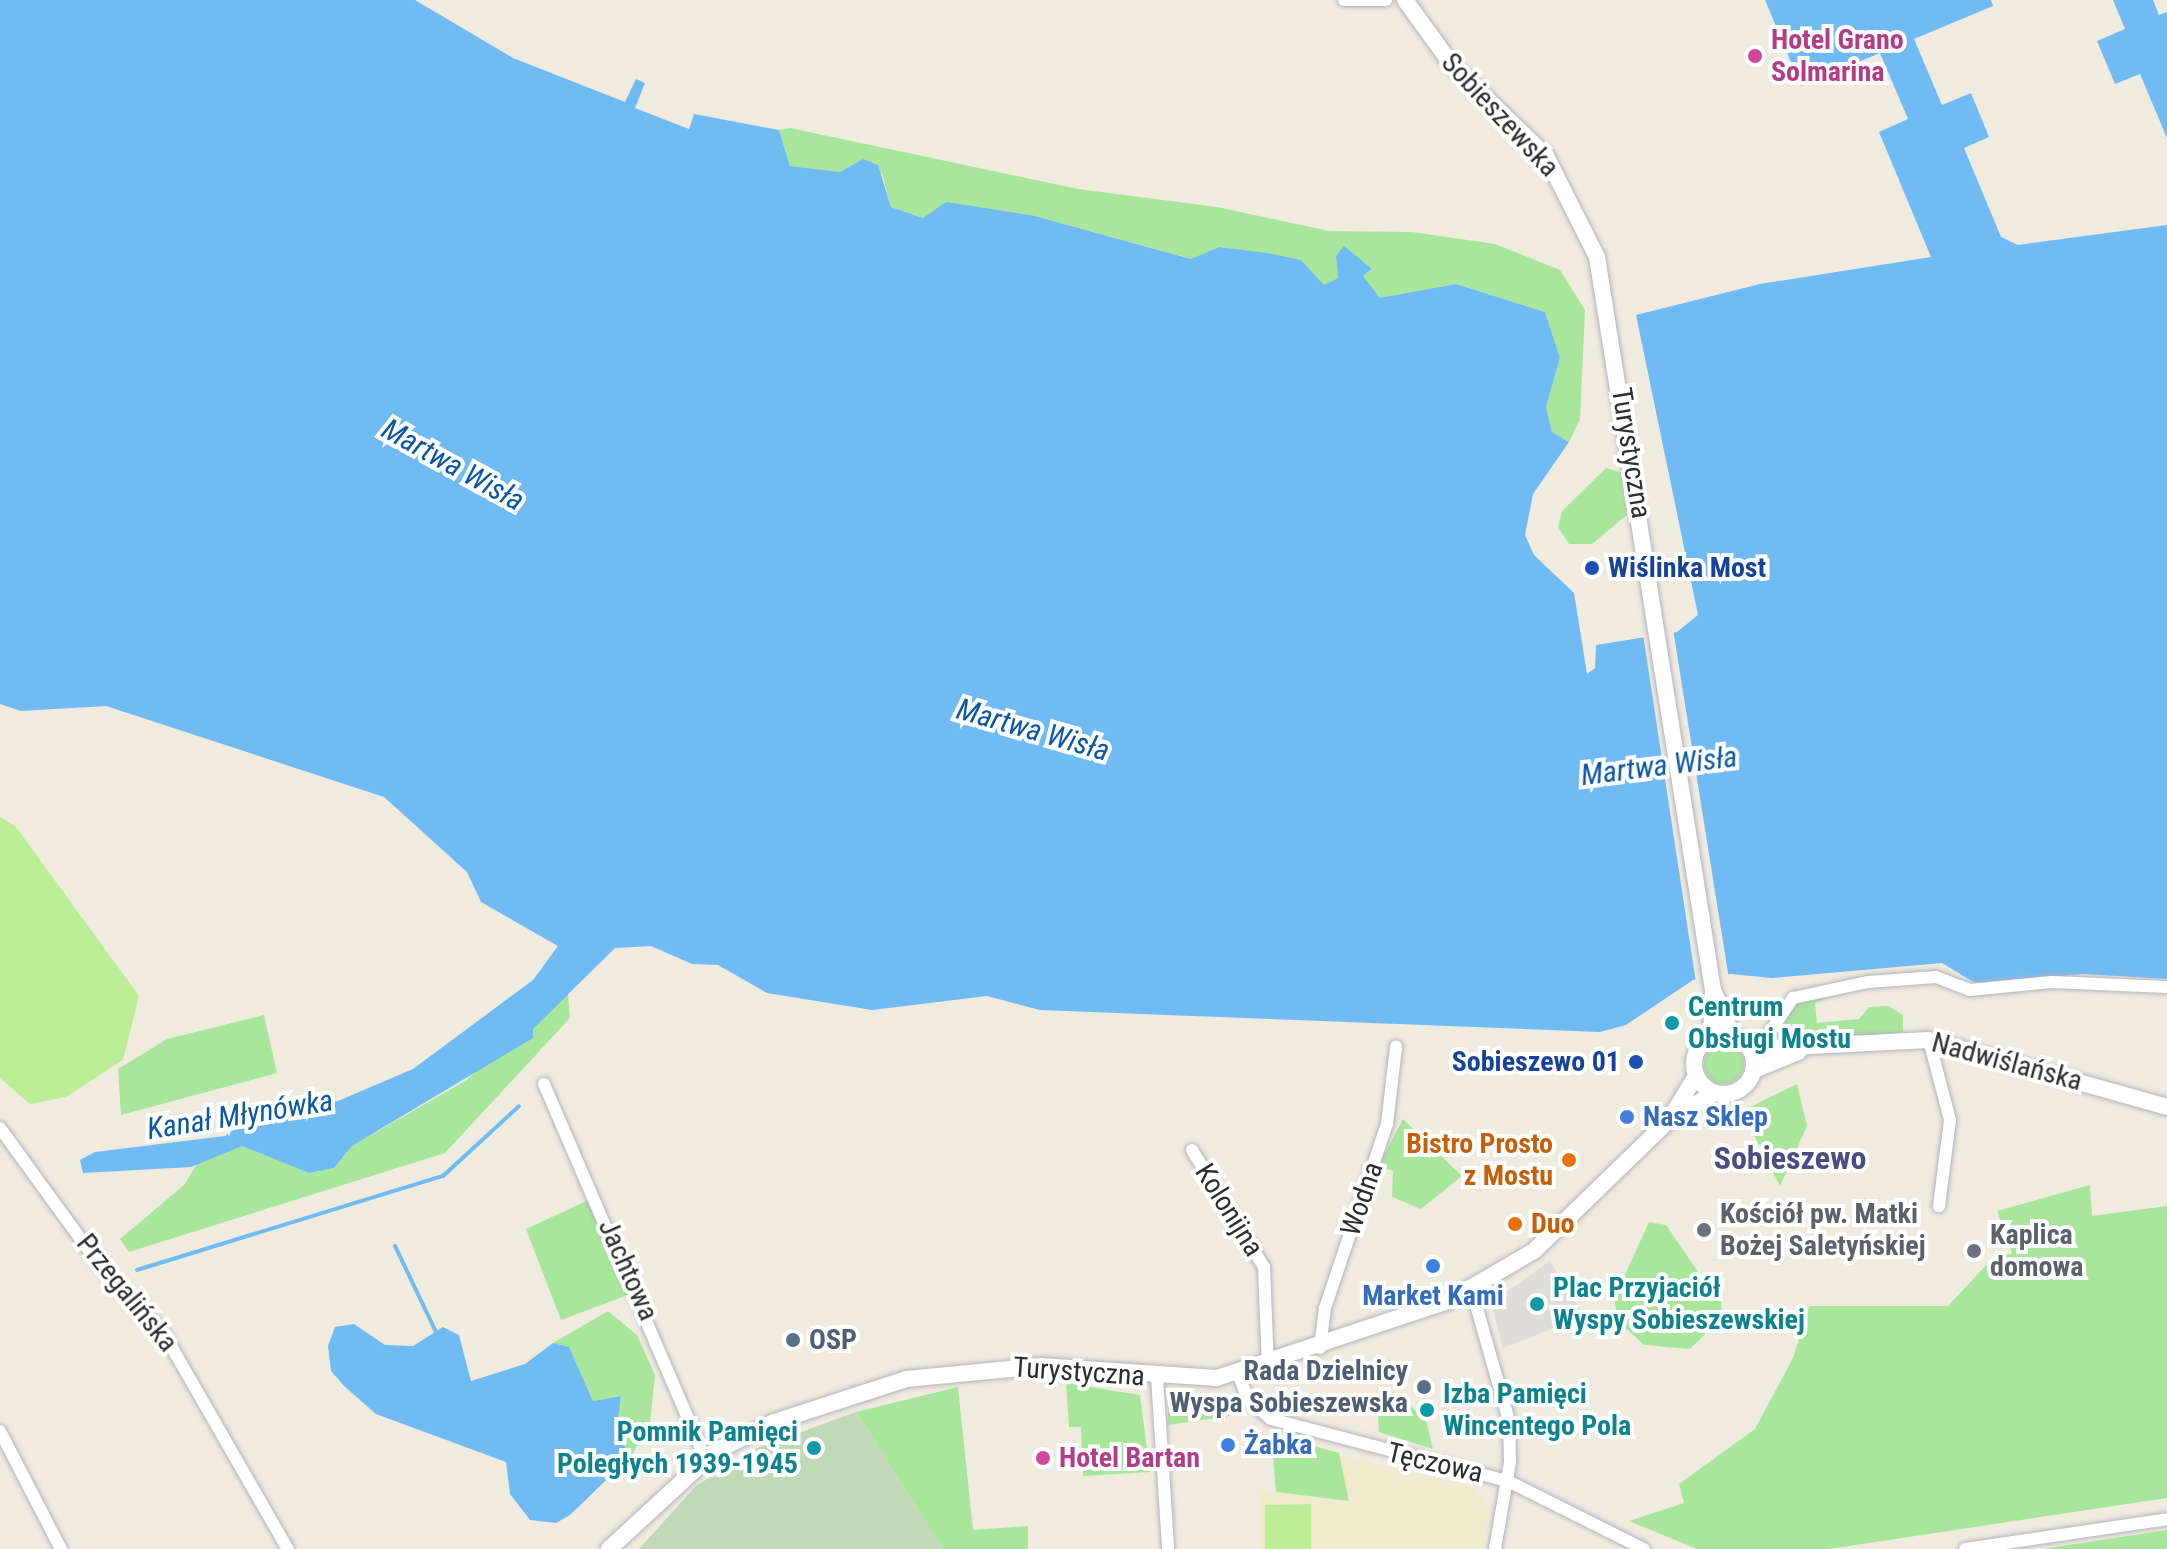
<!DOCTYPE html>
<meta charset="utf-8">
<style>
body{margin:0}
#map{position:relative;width:2167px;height:1549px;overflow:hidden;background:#efebdf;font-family:"Roboto Condensed",sans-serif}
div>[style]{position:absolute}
.education>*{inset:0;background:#f0ebcf}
.green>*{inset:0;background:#a8e79b}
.round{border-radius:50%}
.cemetery>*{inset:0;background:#c1d9b6}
.pitch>*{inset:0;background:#bbee96}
.plaza>*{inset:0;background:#dfddd7}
.water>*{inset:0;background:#70bbf3}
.pier>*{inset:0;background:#efebdf}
.stream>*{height:4px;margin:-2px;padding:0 2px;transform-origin:2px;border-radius:2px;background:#70bbf3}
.roads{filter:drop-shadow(0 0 2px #b3b3c1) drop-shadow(0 0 2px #b3b3c1)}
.street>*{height:12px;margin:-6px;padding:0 6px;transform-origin:6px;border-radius:6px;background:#fff}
.secondary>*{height:16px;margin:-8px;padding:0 8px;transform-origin:8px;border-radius:8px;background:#fff}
.secondary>.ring{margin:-8px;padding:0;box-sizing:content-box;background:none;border:16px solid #fff;border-radius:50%}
.dots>*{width:22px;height:22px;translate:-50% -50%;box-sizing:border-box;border:4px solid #fff;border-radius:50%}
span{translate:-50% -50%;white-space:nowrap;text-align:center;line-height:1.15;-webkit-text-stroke:8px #fff;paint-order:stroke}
.hotel-label{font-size:28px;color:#b23c85;font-weight:700}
.left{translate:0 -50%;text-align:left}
.street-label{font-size:28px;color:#2d2d2d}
.transit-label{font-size:28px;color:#164399;font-weight:700}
.right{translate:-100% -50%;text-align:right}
.culture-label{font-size:28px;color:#0d838f;font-weight:700}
.shop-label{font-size:28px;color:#366cbe;font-weight:700}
.food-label{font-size:28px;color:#c56008;font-weight:700}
.worship-label{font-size:28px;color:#5b616d;font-weight:700}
.service-label{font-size:28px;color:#4e5e75;font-weight:700}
.water-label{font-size:30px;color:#0957a5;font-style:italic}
.quarter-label{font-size:32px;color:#4b4c80;font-weight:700}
</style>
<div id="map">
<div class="education">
<i style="clip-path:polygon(1339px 1455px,1474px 1489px,1489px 1509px,1484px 1549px,1261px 1549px,1257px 1489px,1348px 1501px)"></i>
</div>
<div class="green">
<i style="clip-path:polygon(790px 128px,1078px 189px,1217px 207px,1329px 231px,1412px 232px,1495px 244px,1560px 270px,1585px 310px,1580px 419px,1569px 442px,1552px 432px,1546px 407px,1560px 358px,1545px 312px,1456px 284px,1380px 299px,1362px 276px,1372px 270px,1336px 256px,1338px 278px,1324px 286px,1301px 260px,1219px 247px,1192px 259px,1035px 216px,923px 218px,891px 207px,882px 174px,863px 159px,840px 172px,790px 166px,779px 130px)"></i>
<i style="clip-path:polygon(1606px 468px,1623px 473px,1628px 514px,1592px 544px,1569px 544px,1558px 527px,1562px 511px)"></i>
<i style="clip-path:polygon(1847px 989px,1815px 1003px,1817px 1023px,1859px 1019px,1869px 1007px,1888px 1006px,1903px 1015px,1903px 1033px,1784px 1043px,1774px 1034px,1795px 1001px)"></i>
<i style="clip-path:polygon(568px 994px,570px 1018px,445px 1153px,129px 1252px,120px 1239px,184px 1185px,201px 1157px,242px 1146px,309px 1173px,334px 1168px,352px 1146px,465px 1081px)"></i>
<i style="clip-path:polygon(264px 1015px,277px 1073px,121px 1115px,118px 1069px,167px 1039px)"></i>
<i class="round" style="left:1704px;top:1044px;width:40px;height:40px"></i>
<i style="clip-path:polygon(1797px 1084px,1807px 1126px,1780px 1186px,1742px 1111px)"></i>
<i style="clip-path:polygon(1403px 1119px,1462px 1176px,1421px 1209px,1392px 1197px,1393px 1171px,1378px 1166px)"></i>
<i style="clip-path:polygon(2090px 1185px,2092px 1216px,2167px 1206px,2167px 1498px,1829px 1549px,1697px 1549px,1629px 1521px,1684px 1503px,1679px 1484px,1755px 1429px,1793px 1358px,1809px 1306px,1948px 1306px,1990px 1261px,2012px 1253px,1997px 1211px)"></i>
<i style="clip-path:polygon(593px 1198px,633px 1293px,561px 1320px,526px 1229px)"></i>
<i style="clip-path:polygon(1649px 1222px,1666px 1225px,1707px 1285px,1720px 1283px,1722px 1317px,1690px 1349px,1644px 1345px,1619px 1322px,1614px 1299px)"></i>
<i style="clip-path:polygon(608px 1311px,637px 1335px,655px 1375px,650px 1423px,632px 1455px,616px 1436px,621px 1396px,593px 1401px,569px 1348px,553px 1343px)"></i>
<i style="clip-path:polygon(1066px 1383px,1140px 1395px,1150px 1472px,1083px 1476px,1081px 1427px,1069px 1427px)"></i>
<i style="clip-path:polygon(958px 1387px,973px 1530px,1028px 1526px,1028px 1549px,943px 1549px,856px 1412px)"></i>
<i style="clip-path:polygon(1224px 1395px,1235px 1404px,1229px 1416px,1167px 1425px,1170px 1396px)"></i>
<i style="clip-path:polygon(1410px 1406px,1426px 1420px,1433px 1449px,1379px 1432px,1378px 1416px)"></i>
<i style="clip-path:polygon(1271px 1434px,1339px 1453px,1349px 1501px,1276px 1492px)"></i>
<i style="clip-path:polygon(2167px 1530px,2167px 1549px,2042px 1549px)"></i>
</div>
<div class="cemetery">
<i style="clip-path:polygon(856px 1412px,943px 1549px,639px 1549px,696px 1486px,757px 1448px)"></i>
</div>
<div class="pitch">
<i style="clip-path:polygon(0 817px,16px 827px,139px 996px,123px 1060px,66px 1097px,30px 1104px,0 1078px)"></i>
<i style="clip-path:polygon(1311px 1504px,1311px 1549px,1265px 1549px,1265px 1505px)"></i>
</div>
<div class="plaza">
<i style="clip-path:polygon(1550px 1261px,1584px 1316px,1503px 1348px,1493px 1310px,1499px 1297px)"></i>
</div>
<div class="water">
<i style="clip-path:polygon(0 0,415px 0,513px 58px,625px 102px,636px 79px,645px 83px,635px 108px,689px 129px,694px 114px,779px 130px,790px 166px,840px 172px,863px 159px,878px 165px,891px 207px,923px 218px,946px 202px,1035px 216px,1191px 259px,1219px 247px,1267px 253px,1301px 260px,1324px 285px,1338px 278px,1336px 256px,1344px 246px,1372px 269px,1363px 276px,1380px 298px,1456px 284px,1545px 312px,1560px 358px,1546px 407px,1552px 432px,1569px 442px,1533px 494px,1525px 535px,1534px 555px,1574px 593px,1587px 674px,1595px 668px,1596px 645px,1677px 632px,1698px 615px,1636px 315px,1760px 284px,1931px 257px,1879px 132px,1908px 119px,1880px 53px,1801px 86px,1765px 0,1991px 0,1993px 6px,1914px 39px,1942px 105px,1971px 93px,1989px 137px,1964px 148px,2001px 237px,2018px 245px,2167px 225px,2167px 979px,2083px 974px,1975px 983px,1942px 963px,1772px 978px,1731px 974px,1693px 980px,1626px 1025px,1600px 1032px,1040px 1010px,987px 996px,872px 1010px,767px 993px,718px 965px,692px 964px,651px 946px,615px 948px,533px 1029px,533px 1038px,352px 1146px,334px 1168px,309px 1173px,242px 1146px,191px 1167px,83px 1173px,80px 1160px,95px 1152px,225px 1136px,257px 1113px,338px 1101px,413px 1069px,533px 980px,558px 946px,481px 902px,467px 872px,384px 797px,106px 706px,21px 711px,0 704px)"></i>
<i style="clip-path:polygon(2113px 0,2153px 0,2159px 15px,2167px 12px,2167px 138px,2140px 74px,2115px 84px,2097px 41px,2125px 29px)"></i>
<i style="clip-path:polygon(354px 1324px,385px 1345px,413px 1346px,443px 1327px,459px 1335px,471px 1381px,525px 1364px,553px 1343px,569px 1347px,593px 1401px,621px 1396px,616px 1436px,632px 1455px,570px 1515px,556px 1523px,530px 1520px,510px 1494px,506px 1462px,376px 1414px,344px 1386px,331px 1371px,328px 1346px,335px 1327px)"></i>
</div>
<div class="pier">
<i style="clip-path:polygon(1673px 629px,1729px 979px,1696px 983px,1643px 634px)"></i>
</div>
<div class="stream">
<i style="left:395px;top:1246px;width:95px;rotate:64.5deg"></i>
<i style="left:137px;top:1270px;width:320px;rotate:-17.1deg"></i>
<i style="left:443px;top:1176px;width:103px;rotate:-42.6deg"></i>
</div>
<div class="roads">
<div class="street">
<i style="left:1344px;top:0;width:42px"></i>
<i style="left:1768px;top:1035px;width:45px;rotate:-56deg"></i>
<i style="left:1793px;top:998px;width:77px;rotate:-12deg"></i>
<i style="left:1868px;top:982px;width:68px;rotate:-4.2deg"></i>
<i style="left:1936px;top:977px;width:36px;rotate:21deg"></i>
<i style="left:1970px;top:990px;width:82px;rotate:-5.6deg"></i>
<i style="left:2052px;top:982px;width:115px;rotate:2.5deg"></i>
<i style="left:1929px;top:1040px;width:83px;rotate:75.3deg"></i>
<i style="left:1950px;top:1120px;width:87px;rotate:97.3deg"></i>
<i style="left:544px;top:1084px;width:406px;rotate:66.7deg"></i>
<i style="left:0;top:1128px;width:167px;rotate:54deg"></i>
<i style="left:98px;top:1263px;width:95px;rotate:46.7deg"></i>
<i style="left:163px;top:1332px;width:250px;rotate:60.1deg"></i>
<i style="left:1192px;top:1150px;width:137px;rotate:58.4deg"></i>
<i style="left:1264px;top:1267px;width:98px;rotate:87.7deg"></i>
<i style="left:1472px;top:1291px;width:135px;rotate:74.1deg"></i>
<i style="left:1509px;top:1421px;width:41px;rotate:88.6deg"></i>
<i style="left:1510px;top:1462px;width:88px;rotate:99.8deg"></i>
<i style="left:1320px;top:1348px;width:40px;rotate:-82.9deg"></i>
<i style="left:1325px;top:1308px;width:194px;rotate:-71.4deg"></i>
<i style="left:1387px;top:1124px;width:78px;rotate:-83.3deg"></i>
<i style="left:1238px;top:1374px;width:27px;rotate:68deg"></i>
<i style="left:1248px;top:1399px;width:30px;rotate:41deg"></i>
<i style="left:1271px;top:1419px;width:245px;rotate:14.7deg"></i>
<i style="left:1508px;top:1481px;width:152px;rotate:26.6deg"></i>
<i style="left:1157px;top:1377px;width:172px;rotate:86.3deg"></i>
<i style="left:0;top:1431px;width:133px;rotate:62.7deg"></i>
<i style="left:1965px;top:1549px;width:204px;rotate:-8.4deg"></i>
</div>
<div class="secondary">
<i style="left:1405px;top:0;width:80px;rotate:54.1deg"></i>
<i style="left:1452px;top:65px;width:131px;rotate:44.1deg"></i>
<i style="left:1546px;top:156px;width:113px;rotate:63.2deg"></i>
<i style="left:1597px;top:257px;width:742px;rotate:81.01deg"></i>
<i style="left:1713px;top:990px;width:46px;rotate:92.5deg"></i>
<i style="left:1713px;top:990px;width:48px;rotate:66.6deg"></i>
<i class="ring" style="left:1694px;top:1034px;width:44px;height:44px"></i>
<i style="left:1751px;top:1049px;width:178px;rotate:-2.9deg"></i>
<i style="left:1929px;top:1040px;width:247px;rotate:15.7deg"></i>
<i style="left:1754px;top:1070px;width:48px;rotate:-22.2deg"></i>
<i style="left:1669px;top:1120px;width:52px;rotate:-58.5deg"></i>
<i style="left:609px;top:1549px;width:143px;rotate:-42.7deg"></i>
<i style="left:714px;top:1452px;width:67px;rotate:-26.6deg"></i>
<i style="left:774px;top:1422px;width:139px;rotate:-18deg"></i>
<i style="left:906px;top:1379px;width:136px;rotate:-5.5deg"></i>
<i style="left:1041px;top:1366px;width:176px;rotate:3.9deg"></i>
<i style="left:1217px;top:1378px;width:243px;rotate:-18.4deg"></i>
<i style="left:1448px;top:1301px;width:99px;rotate:-30.2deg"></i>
<i style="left:1534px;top:1251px;width:187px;rotate:-44.1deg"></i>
<i style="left:1668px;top:1121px;width:54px;rotate:-31.3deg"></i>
</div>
</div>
<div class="dots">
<i style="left:1755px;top:56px;background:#d1479c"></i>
<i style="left:1592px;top:568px;background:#1a4fb4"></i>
<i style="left:1672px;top:1023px;background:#0f9aa8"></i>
<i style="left:1636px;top:1062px;background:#1a4fb4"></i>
<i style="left:1627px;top:1117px;background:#3f7fe0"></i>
<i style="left:1569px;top:1160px;background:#e8710a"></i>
<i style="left:1515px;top:1224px;background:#e8710a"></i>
<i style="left:1704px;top:1230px;background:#6b7280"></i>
<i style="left:1974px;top:1251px;background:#6b7280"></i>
<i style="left:1433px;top:1266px;background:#3f7fe0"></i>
<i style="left:1537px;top:1304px;background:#0f9aa8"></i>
<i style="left:793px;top:1340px;background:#5c6f8a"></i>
<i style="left:1424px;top:1387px;background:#5c6f8a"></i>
<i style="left:1427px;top:1410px;background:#0f9aa8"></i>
<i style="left:1228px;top:1445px;background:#3f7fe0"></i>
<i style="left:814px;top:1448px;background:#0f9aa8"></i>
<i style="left:1043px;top:1458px;background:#d1479c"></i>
</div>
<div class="hotel-label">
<span class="left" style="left:1771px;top:56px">Hotel Grano<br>Solmarina</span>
<span class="left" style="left:1059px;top:1458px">Hotel Bartan</span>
</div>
<div class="street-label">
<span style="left:1500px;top:115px;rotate:47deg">Sobieszewska</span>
<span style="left:1631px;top:453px;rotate:81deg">Turystyczna</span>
<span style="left:2007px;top:1062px;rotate:15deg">Nadwiślańska</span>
<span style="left:1362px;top:1199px;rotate:-71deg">Wodna</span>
<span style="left:1229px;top:1210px;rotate:58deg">Kolonijna</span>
<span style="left:628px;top:1270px;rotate:66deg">Jachtowa</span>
<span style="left:127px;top:1293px;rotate:51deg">Przegalińska</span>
<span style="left:1079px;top:1372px;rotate:4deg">Turystyczna</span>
<span style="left:1435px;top:1463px;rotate:13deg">Tęczowa</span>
</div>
<div class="transit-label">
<span class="left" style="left:1608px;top:568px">Wiślinka Most</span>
<span class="right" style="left:1620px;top:1062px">Sobieszewo 01</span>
</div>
<div class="culture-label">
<span class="left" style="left:1688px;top:1023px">Centrum<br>Obsługi Mostu</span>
<span class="left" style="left:1553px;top:1304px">Plac Przyjaciół<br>Wyspy Sobieszewskiej</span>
<span class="left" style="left:1443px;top:1410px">Izba Pamięci<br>Wincentego Pola</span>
<span class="right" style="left:798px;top:1448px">Pomnik Pamięci<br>Poległych 1939-1945</span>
</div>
<div class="shop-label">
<span class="left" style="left:1643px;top:1117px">Nasz Sklep</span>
<span style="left:1433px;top:1296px">Market Kami</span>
<span class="left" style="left:1244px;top:1445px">Żabka</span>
</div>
<div class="food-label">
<span class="right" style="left:1553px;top:1160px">Bistro Prosto<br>z Mostu</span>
<span class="left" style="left:1531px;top:1224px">Duo</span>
</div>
<div class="worship-label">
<span class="left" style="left:1720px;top:1230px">Kościół pw. Matki<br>Bożej Saletyńskiej</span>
<span class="left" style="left:1990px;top:1251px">Kaplica<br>domowa</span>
</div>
<div class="service-label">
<span class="left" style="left:809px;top:1340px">OSP</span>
<span class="right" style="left:1408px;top:1387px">Rada Dzielnicy<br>Wyspa Sobieszewska</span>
</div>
<div class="water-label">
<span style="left:453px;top:465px;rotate:29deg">Martwa Wisła</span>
<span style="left:1033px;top:730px;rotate:16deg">Martwa Wisła</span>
<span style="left:1659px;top:766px;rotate:-7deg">Martwa Wisła</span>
<span style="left:240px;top:1115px;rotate:-9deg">Kanał Młynówka</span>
</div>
<div class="quarter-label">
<span style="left:1790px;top:1158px">Sobieszewo</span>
</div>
</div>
